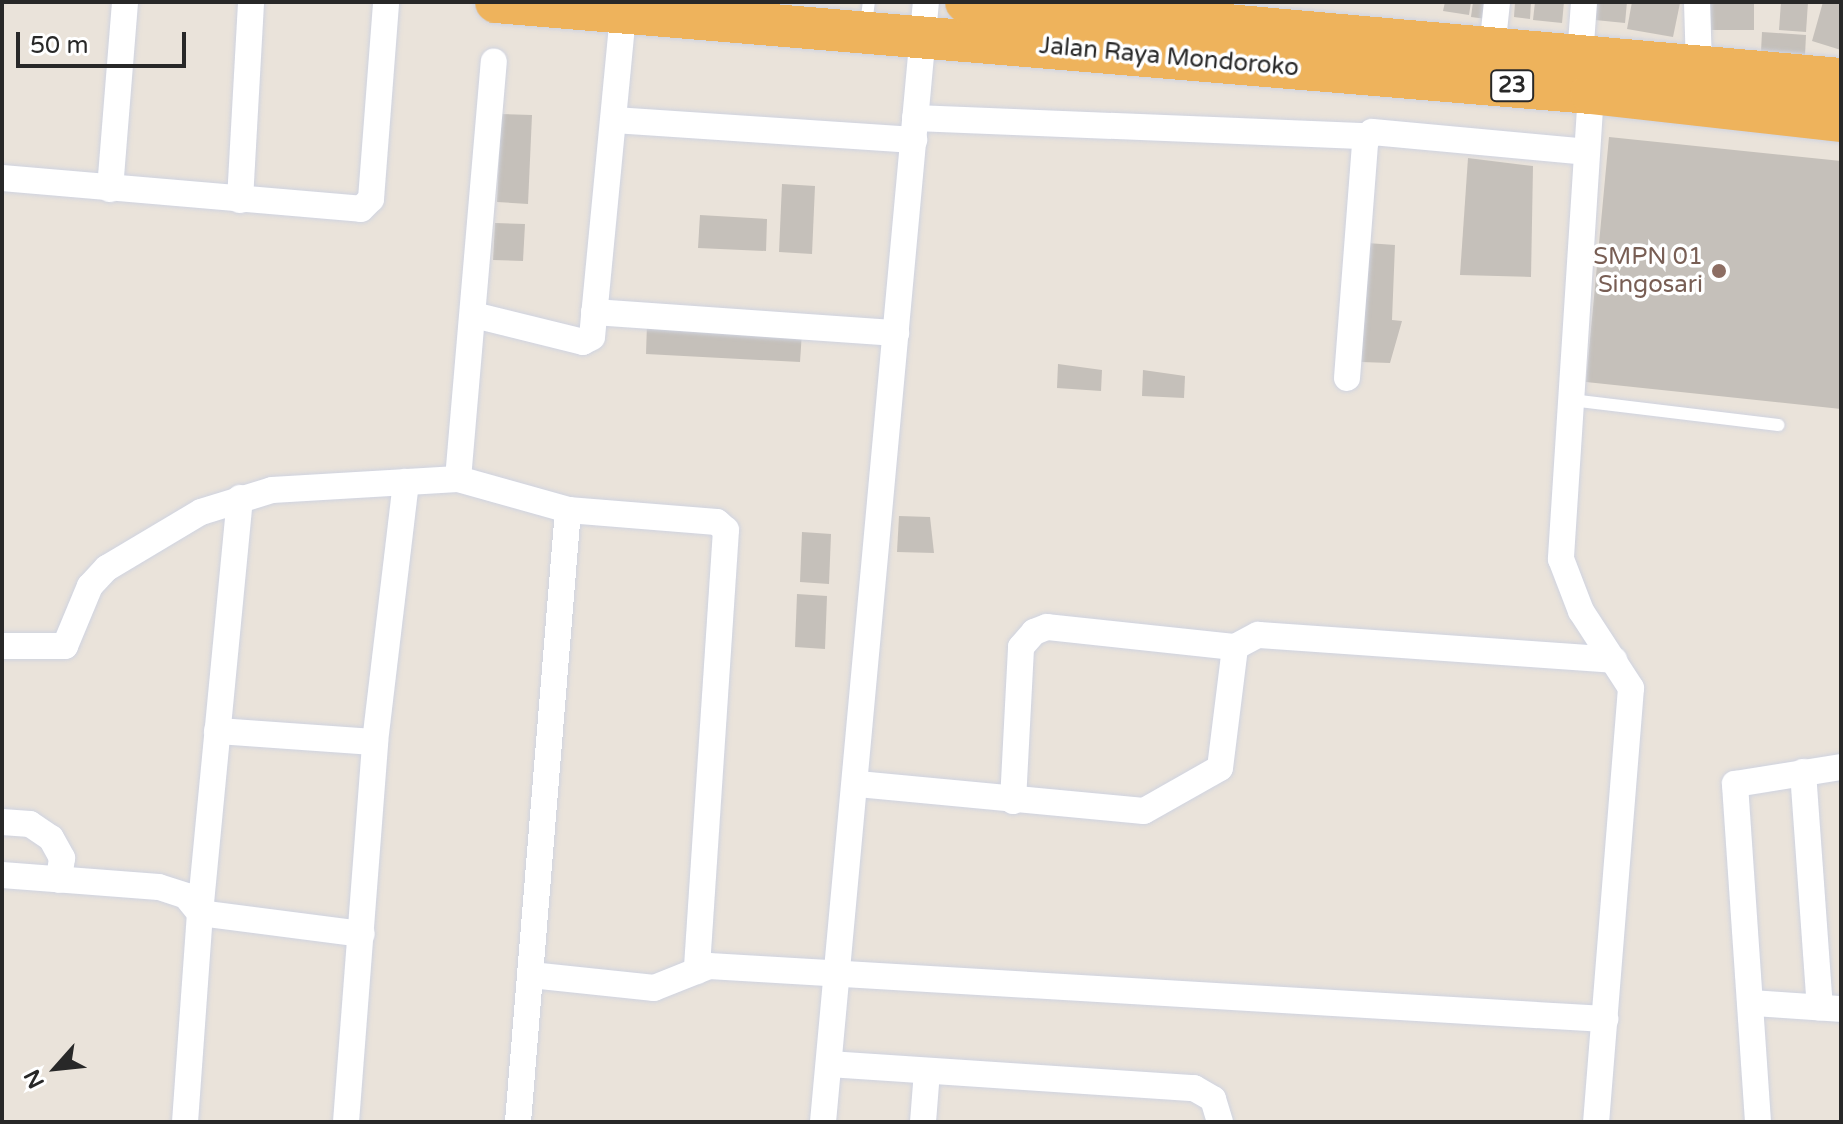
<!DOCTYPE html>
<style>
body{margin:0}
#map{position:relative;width:1843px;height:1124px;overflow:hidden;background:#eae3da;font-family:"Varela Round",sans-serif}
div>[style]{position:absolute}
.building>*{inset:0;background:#c5c0ba}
.roads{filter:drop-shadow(0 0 2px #cfd3e0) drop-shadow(0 0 2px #cfd3e0)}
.service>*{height:12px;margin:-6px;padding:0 6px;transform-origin:6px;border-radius:6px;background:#fff}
.minor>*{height:26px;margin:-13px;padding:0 13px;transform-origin:13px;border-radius:13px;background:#fff}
.trunk>*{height:42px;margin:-21px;padding:0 21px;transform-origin:21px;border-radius:21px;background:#eeb35c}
.dots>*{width:22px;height:22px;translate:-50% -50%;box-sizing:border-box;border:4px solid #fff;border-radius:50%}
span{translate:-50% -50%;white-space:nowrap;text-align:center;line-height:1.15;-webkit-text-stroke:7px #fff;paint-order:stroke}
.shield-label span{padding:2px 6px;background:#fff;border:2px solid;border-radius:6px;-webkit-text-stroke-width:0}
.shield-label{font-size:22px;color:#282828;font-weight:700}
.street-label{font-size:24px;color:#282828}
.education-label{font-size:24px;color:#785e54}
.right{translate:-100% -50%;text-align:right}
.frame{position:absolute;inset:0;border:4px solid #282828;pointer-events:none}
.north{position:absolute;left:16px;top:1028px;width:80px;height:80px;-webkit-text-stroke:6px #fff;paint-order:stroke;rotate:243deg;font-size:22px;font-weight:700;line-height:32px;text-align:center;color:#282828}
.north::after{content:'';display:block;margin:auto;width:28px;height:36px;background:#282828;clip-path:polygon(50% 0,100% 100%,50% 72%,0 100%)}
.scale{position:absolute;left:16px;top:32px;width:170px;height:36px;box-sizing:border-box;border:4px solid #282828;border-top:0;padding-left:10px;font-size:24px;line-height:28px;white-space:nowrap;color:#282828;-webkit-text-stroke:6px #fff;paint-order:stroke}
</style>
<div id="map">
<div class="building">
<i style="clip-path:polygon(1445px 2px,1471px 2px,1469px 15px,1443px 11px)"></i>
<i style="clip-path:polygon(1473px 2px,1496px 2px,1494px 20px,1471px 17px)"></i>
<i style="clip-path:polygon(1515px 2px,1531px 2px,1530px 19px,1514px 17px)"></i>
<i style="clip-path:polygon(1535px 2px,1564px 2px,1562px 23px,1533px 20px)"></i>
<i style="clip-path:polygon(1587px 2px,1627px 2px,1625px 23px,1585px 19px)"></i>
<i style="clip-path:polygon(1632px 2px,1680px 3px,1673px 37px,1627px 29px)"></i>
<i style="clip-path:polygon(1703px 2px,1754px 2px,1754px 30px,1703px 30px)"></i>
<i style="clip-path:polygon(1781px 2px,1808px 2px,1806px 32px,1779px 30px)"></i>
<i style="clip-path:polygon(1823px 2px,1841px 2px,1841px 50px,1812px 41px)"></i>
<i style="clip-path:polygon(1762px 32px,1806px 35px,1805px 55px,1761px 52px)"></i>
<i style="clip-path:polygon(501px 114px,532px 115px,528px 204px,497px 202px)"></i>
<i style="clip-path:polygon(1609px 137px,1841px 161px,1841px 409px,1586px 382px)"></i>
<i style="clip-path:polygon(1468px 158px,1533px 166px,1531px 277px,1460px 275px)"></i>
<i style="clip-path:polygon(782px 184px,815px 186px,812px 254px,779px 252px)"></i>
<i style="clip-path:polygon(700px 215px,767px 219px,766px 251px,698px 248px)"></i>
<i style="clip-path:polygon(495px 223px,525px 224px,523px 261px,493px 260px)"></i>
<i style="clip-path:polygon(1367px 243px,1395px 245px,1392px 320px,1402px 321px,1390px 363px,1361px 362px)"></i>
<i style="clip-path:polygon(647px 324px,802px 332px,800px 362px,646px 354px)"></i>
<i style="clip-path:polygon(1058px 364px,1102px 370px,1101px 391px,1057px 388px)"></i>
<i style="clip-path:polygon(1143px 370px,1185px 376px,1184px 398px,1142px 396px)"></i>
<i style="clip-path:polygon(899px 516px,930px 517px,934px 553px,897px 552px)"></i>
<i style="clip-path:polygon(802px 532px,831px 534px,829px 584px,800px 582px)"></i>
<i style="clip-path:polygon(797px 594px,827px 596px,825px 649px,795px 647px)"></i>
</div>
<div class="roads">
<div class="service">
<i style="left:866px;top:25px;width:23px;rotate:-83deg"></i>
<i style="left:1571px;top:400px;width:209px;rotate:6.9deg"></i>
</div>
<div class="minor">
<i style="left:1697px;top:2px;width:65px;rotate:88.2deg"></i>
<i style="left:1492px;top:49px;width:47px;rotate:-83.9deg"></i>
<i style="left:1580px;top:57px;width:55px;rotate:-85.8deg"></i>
<i style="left:1591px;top:93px;width:467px;rotate:93.7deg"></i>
<i style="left:1561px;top:559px;width:56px;rotate:69deg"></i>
<i style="left:1581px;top:611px;width:92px;rotate:57deg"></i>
<i style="left:1631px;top:688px;width:435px;rotate:94.6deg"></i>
<i style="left:915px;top:118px;width:452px;rotate:2.3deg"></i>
<i style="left:614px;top:120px;width:301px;rotate:3.8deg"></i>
<i style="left:2px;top:178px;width:360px;rotate:4.9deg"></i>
<i style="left:361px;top:209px;width:14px;rotate:-45deg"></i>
<i style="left:371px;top:199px;width:198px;rotate:-85.6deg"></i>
<i style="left:110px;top:189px;width:188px;rotate:-85.4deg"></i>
<i style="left:240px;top:200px;width:198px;rotate:-86.8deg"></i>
<i style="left:594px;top:312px;width:303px;rotate:4deg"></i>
<i style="left:478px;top:316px;width:108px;rotate:13.9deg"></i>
<i style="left:583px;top:342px;width:10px;rotate:-29deg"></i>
<i style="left:592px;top:337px;width:337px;rotate:-84.5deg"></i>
<i style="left:1347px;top:378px;width:237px;rotate:-85.6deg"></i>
<i style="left:1365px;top:142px;width:12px;rotate:-55deg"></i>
<i style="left:1372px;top:132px;width:215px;rotate:5.3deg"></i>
<i style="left:458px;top:479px;width:419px;rotate:-85.1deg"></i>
<i style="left:240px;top:498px;width:417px;rotate:95.5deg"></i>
<i style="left:200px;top:913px;width:163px;rotate:7.4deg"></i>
<i style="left:568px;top:510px;width:149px;rotate:4.6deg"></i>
<i style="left:717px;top:522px;width:12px;rotate:42deg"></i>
<i style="left:726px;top:530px;width:442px;rotate:93.8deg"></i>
<i style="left:2px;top:646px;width:63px"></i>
<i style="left:65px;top:646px;width:65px;rotate:-67.4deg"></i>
<i style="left:90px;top:586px;width:25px;rotate:-47deg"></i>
<i style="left:107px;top:568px;width:109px;rotate:-30.8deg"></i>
<i style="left:201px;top:512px;width:74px;rotate:-17.2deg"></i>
<i style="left:272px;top:490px;width:186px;rotate:-3.4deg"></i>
<i style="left:458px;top:479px;width:114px;rotate:15.7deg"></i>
<i style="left:568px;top:510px;width:614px;rotate:94.67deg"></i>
<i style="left:217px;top:731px;width:158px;rotate:4deg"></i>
<i style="left:1803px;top:772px;width:236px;rotate:85.9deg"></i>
<i style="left:858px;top:784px;width:287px;rotate:5.4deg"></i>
<i style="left:1144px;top:811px;width:87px;rotate:-29.5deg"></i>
<i style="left:1220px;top:768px;width:122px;rotate:-82.9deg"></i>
<i style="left:1235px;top:647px;width:26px;rotate:-28deg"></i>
<i style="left:1258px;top:635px;width:357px;rotate:4deg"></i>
<i style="left:1013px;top:801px;width:154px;rotate:-87deg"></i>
<i style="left:1021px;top:647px;width:20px;rotate:-49deg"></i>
<i style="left:1034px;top:632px;width:14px;rotate:-21deg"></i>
<i style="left:1047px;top:627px;width:189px;rotate:6.1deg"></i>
<i style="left:2px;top:822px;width:28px;rotate:4deg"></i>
<i style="left:30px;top:824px;width:25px;rotate:34deg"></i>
<i style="left:51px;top:838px;width:23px;rotate:61deg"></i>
<i style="left:62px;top:858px;width:22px;rotate:98deg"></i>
<i style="left:2px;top:875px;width:157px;rotate:4.4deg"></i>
<i style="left:159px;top:887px;width:28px;rotate:18deg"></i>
<i style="left:186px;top:896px;width:22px;rotate:51deg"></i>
<i style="left:200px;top:913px;width:210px;rotate:94.1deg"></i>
<i style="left:531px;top:975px;width:124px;rotate:6deg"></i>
<i style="left:654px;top:988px;width:59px;rotate:-21.8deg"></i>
<i style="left:709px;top:966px;width:898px;rotate:3.39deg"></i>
<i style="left:1753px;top:1003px;width:88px;rotate:3.9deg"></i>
<i style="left:829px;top:1064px;width:366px;rotate:3.8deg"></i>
<i style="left:1194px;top:1088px;width:22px;rotate:30deg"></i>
<i style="left:1213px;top:1099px;width:24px;rotate:73deg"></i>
<i style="left:346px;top:1122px;width:381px;rotate:-85.6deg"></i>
<i style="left:375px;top:742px;width:262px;rotate:-83.2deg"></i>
<i style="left:823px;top:1122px;width:1125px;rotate:-84.75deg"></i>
<i style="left:923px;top:1122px;width:51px;rotate:-85.5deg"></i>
<i style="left:1758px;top:1122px;width:339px;rotate:-93.9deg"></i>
<i style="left:1735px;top:784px;width:107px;rotate:-9.1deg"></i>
</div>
<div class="trunk">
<i style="left:496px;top:2px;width:1099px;rotate:4.75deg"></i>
<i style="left:1591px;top:93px;width:252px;rotate:6.4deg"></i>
<i style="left:966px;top:2px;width:878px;rotate:5.03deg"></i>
</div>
</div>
<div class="dots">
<i style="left:1719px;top:271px;background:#8d6e63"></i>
</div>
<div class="shield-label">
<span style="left:1512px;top:86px">23</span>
</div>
<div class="street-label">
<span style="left:1169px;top:57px;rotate:5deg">Jalan Raya Mondoroko</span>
</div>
<div class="education-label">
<span class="right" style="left:1703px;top:271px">SMPN 01<br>Singosari</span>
</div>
<div class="frame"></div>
<div class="north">N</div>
<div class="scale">50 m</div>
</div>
